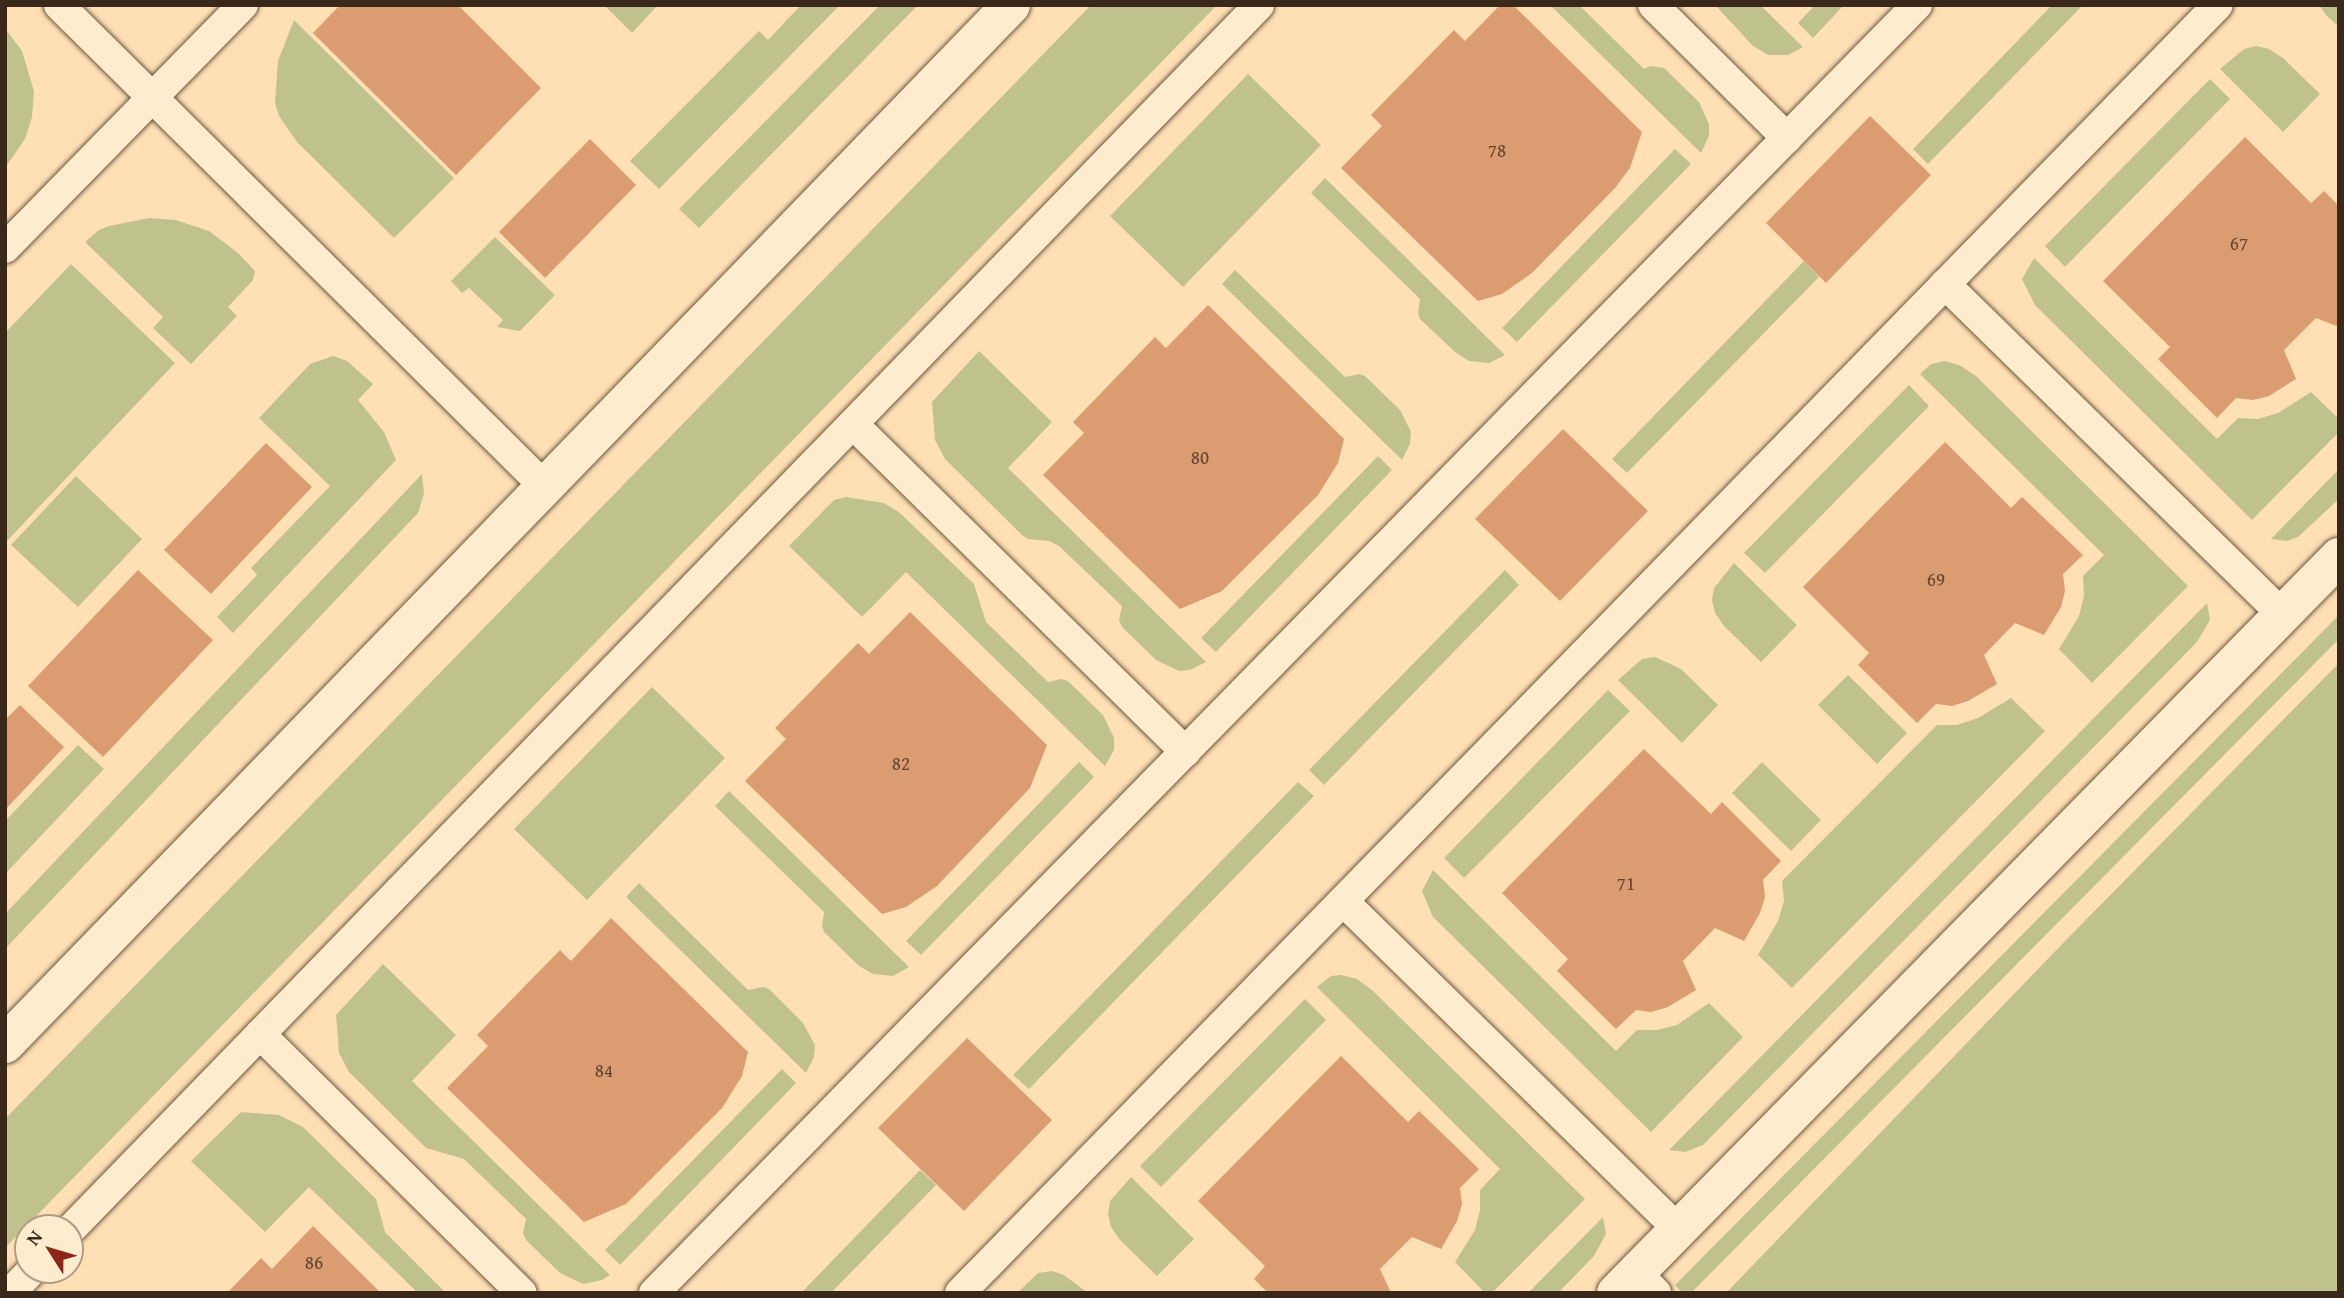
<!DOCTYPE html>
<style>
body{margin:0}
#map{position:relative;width:2344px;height:1298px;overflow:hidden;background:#ffe0b4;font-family:"Gentium Book Plus",serif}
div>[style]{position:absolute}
.green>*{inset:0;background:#c0c28e}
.building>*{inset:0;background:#dc9c72}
.roads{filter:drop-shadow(0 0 2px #6b5741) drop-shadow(0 0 2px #6b5741)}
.service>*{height:30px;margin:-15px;padding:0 15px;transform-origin:15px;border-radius:15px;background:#ffebce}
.minor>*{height:38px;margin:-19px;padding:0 19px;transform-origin:19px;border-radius:19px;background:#ffebce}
span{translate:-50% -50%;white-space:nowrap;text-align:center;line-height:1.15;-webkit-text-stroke:5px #ffebce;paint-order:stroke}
.number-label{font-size:19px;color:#624631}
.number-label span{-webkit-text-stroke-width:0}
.frame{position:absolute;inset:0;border:7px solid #3a291b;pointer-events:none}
.north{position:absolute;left:14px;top:1214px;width:70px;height:70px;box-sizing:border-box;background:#ffebce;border:2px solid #b09d86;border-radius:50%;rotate:307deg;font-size:19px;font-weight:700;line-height:28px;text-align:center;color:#3a291b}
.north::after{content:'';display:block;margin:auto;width:24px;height:32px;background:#8f2418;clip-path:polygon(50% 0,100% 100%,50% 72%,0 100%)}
</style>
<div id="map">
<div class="green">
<i style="clip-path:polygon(604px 5px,658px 5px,632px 33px)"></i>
<i style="clip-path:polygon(801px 5px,840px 5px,659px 189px,630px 161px,759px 31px,768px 40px)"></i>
<i style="clip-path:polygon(880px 5px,918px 5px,699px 228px,679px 209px)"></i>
<i style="clip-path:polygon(1091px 5px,1217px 5px,5px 1248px,5px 1119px)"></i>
<i style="clip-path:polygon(1550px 5px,1579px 5px,1644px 69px,1650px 66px,1664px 68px,1699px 102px,1709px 124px,1709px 136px,1701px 153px)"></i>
<i style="clip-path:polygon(1760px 5px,1803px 47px,1788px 55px,1768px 55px,1753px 46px,1716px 6px)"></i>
<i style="clip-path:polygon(1815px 5px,1844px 5px,1813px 38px,1798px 23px)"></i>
<i style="clip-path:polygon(2052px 5px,2083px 5px,1928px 164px,1913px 149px)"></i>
<i style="clip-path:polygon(2319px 5px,2339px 5px,2339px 27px,2326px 15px)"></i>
<i style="clip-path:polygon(294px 20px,454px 178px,394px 238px,297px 142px,279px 116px,275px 103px,278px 61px)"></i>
<i style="clip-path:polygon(5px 28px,22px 51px,34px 91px,32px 117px,25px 139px,5px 168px)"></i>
<i style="clip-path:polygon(2256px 46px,2269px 49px,2283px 58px,2320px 94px,2283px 132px,2220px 69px,2244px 49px)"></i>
<i style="clip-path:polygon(1248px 74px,1321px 145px,1183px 287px,1110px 216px)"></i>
<i style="clip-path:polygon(2210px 79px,2230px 99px,2065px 267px,2045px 246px)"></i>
<i style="clip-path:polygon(1675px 149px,1691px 164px,1517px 342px,1502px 328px)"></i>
<i style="clip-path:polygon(1325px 178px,1505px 355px,1489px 363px,1469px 361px,1455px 352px,1420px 319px,1418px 313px,1420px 299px,1311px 193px)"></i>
<i style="clip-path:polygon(149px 218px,176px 220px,209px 231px,238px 253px,255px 271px,253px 280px,228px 307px,237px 316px,191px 364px,153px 328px,163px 317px,85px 242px,99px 230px,109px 226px)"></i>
<i style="clip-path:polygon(495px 237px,555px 295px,520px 331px,497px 327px,503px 320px,469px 288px,462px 293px,451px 281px)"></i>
<i style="clip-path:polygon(2034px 258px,2217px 439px,2238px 418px,2258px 419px,2278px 413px,2311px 392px,2339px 419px,2339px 432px,2252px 520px,2035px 305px,2022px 279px)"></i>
<i style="clip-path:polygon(1804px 261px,1819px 277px,1627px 473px,1612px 459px)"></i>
<i style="clip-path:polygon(71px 264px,175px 363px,7px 541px,5px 333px)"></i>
<i style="clip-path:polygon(1235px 270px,1345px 377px,1359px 374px,1365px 376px,1400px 410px,1411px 432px,1410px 444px,1402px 460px,1222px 284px)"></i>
<i style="clip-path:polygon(979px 351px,1052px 422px,1008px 468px,1206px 662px,1190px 670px,1179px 671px,1156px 660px,1122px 627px,1119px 620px,1122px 606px,1059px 546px,1049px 541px,1028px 539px,1022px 535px,945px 459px,935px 440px,932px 402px)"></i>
<i style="clip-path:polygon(333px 356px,347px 361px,373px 384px,358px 400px,384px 432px,396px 460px,233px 633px,217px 617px,257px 575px,251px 568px,330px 486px,259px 418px,310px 364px)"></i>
<i style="clip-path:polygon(1945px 361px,1961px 366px,1976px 376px,2188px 586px,2092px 683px,2059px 649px,2079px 616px,2084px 596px,2083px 576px,2104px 555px,1920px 374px,1931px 364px)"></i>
<i style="clip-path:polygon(1909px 385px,1929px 406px,1765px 573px,1744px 553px)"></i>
<i style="clip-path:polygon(1378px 456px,1392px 470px,1216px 652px,1201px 638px)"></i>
<i style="clip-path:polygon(2339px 469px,2339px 499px,2298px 537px,2287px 541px,2271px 539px)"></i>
<i style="clip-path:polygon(422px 474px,424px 494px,418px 513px,5px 949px,5px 914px)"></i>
<i style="clip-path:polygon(76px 476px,142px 539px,78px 607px,11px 545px)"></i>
<i style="clip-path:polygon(846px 497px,884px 503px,900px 513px,974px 584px,986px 622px,1048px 682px,1061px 679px,1068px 681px,1103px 715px,1114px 738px,1114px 750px,1105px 766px,906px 572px,862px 617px,789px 546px,834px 500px)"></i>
<i style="clip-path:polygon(1734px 563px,1797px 625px,1761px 662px,1724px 626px,1715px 613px,1712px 600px,1714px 588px)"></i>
<i style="clip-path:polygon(1505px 570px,1519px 585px,1324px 785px,1309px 770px)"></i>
<i style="clip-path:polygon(2207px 603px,2210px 620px,2197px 642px,1703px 1145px,1685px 1152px,1669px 1150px)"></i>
<i style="clip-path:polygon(2339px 615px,2339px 639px,1691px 1293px,1682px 1293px,1675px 1285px)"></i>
<i style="clip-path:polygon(1655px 657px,1681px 669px,1718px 705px,1682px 743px,1618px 680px,1642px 659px)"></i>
<i style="clip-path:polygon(2339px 663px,2339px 1293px,1726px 1293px,2066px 940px)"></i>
<i style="clip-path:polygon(1848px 675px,1907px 733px,1877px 764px,1818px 705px)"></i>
<i style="clip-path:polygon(652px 687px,725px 758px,587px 900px,514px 829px)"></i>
<i style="clip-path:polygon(1608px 690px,1630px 711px,1464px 878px,1444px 858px)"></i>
<i style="clip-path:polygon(2011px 698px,2045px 731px,1792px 988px,1758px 955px,1778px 921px,1784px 901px,1782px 881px,1937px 725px,1957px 725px,1978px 718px)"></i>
<i style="clip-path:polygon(78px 745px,104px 769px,5px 874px,5px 821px)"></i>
<i style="clip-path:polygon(1079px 762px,1094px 777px,921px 955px,906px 941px)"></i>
<i style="clip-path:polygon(1762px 762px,1821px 820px,1791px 851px,1732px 793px)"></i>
<i style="clip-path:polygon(1298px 782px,1314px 796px,1029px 1089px,1013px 1075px)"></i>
<i style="clip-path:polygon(729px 791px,909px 967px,893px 976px,873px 974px,859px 966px,824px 932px,822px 926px,824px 912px,715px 806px)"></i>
<i style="clip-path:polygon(1433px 870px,1616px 1051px,1637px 1030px,1657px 1030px,1677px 1025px,1709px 1003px,1743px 1037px,1651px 1132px,1433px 917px,1422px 891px)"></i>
<i style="clip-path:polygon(639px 883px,748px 990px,763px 987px,769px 989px,803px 1023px,815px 1045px,814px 1057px,806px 1073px,626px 897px)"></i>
<i style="clip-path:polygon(383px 964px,456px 1035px,412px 1081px,610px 1275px,602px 1280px,583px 1284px,560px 1273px,526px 1240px,523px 1233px,526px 1219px,464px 1159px,426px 1148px,349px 1072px,339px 1053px,336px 1015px)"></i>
<i style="clip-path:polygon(1341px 975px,1357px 979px,1372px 990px,1585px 1199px,1492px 1293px,1485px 1293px,1455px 1262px,1475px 1230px,1480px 1210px,1480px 1190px,1500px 1169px,1317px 987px,1331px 976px)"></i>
<i style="clip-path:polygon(1305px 999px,1326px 1020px,1161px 1187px,1140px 1166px)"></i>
<i style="clip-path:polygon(782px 1069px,796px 1083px,620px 1265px,605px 1250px)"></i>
<i style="clip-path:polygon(241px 1112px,279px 1115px,303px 1127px,376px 1199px,385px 1232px,446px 1293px,418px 1293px,309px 1187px,265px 1232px,191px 1161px)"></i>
<i style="clip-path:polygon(920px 1170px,936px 1185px,831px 1293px,801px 1293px)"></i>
<i style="clip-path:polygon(1131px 1177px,1194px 1239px,1157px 1276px,1120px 1240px,1111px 1227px,1108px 1214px,1110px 1201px)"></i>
<i style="clip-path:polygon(1603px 1217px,1606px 1234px,1594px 1256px,1558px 1293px,1528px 1293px)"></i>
<i style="clip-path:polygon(1052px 1271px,1064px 1275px,1088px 1293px,1017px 1293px,1038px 1273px)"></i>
</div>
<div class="building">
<i style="clip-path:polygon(340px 5px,458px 5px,541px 88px,456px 175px,313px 33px)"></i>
<i style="clip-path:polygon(1500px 5px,1513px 5px,1642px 132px,1630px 168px,1615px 188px,1532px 273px,1502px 294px,1478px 301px,1341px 168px,1382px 126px,1371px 115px,1454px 30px,1465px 41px)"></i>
<i style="clip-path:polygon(1870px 116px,1931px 175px,1826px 283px,1766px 223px)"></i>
<i style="clip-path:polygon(2245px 137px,2311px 203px,2324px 191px,2339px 206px,2339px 327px,2316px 318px,2284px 350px,2296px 379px,2269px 396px,2253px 400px,2236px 398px,2217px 418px,2158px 359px,2170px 347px,2103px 281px)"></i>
<i style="clip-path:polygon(590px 139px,636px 185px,545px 278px,499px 232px)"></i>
<i style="clip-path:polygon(1208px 305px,1344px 439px,1338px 463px,1318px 495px,1222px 591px,1180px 609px,1043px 475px,1084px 433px,1073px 422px,1155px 337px,1166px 348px)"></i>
<i style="clip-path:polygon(1563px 429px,1648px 511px,1560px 601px,1475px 519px)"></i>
<i style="clip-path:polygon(1945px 442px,2011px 508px,2022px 497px,2083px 555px,2063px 574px,2065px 591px,2061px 607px,2044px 635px,2015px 623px,1984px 655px,1997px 684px,1968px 701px,1952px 706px,1936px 704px,1917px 723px,1858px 665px,1869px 653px,1803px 587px)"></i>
<i style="clip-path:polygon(266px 443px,312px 487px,211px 594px,164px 550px)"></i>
<i style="clip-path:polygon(138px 570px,213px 640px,103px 757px,28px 686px)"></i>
<i style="clip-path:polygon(910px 612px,1047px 745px,1030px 788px,937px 886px,906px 907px,882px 914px,745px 781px,786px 739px,775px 728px,858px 643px,869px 654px)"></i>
<i style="clip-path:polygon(20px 705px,64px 747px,5px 810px,5px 720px)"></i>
<i style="clip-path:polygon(1644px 749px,1711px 814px,1722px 802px,1781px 861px,1763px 880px,1765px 897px,1760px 913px,1744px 941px,1715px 928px,1683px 961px,1696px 990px,1668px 1007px,1651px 1012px,1636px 1010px,1616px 1029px,1557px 971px,1568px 959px,1502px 893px)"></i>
<i style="clip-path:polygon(611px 918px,748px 1052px,742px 1076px,722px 1108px,626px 1204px,584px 1222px,447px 1088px,488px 1046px,477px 1035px,560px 950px,571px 961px)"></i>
<i style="clip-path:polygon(967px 1038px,1052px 1120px,964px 1211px,878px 1128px)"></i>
<i style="clip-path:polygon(1341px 1056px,1408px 1122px,1419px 1111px,1479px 1169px,1460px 1188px,1462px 1204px,1457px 1221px,1441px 1249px,1412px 1237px,1380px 1269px,1391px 1293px,1268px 1293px,1254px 1279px,1265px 1266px,1198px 1201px)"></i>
<i style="clip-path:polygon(313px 1226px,381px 1293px,227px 1293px,261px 1258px,272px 1269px)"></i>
</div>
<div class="roads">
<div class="service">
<i style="left:59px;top:5px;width:684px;rotate:44.76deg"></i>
<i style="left:1653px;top:5px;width:189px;rotate:44.8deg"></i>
<i style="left:5px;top:248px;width:340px;rotate:-45.6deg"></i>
<i style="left:1945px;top:284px;width:472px;rotate:44.4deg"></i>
<i style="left:853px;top:424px;width:467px;rotate:44.6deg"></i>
<i style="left:1343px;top:901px;width:469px;rotate:44.4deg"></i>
<i style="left:260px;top:1034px;width:368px;rotate:44.7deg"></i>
<i style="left:70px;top:1230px;width:1707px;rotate:-45.85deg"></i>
<i style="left:1636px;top:1272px;width:29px;rotate:46deg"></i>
<i style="left:10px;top:1293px;width:32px;rotate:-46deg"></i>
<i style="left:654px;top:1293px;width:1804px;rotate:-45.56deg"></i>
<i style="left:960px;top:1293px;width:1800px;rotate:-45.68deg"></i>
</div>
<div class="minor">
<i style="left:5px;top:1044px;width:1446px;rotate:-45.92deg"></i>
<i style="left:1616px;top:1293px;width:1032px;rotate:-45.51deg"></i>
</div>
</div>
<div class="number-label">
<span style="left:1497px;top:151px">78</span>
<span style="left:2239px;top:244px">67</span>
<span style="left:1200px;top:458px">80</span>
<span style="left:1936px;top:580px">69</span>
<span style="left:901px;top:764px">82</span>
<span style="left:1626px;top:884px">71</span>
<span style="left:604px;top:1071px">84</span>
<span style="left:314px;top:1263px">86</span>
</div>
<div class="frame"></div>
<div class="north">N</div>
</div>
